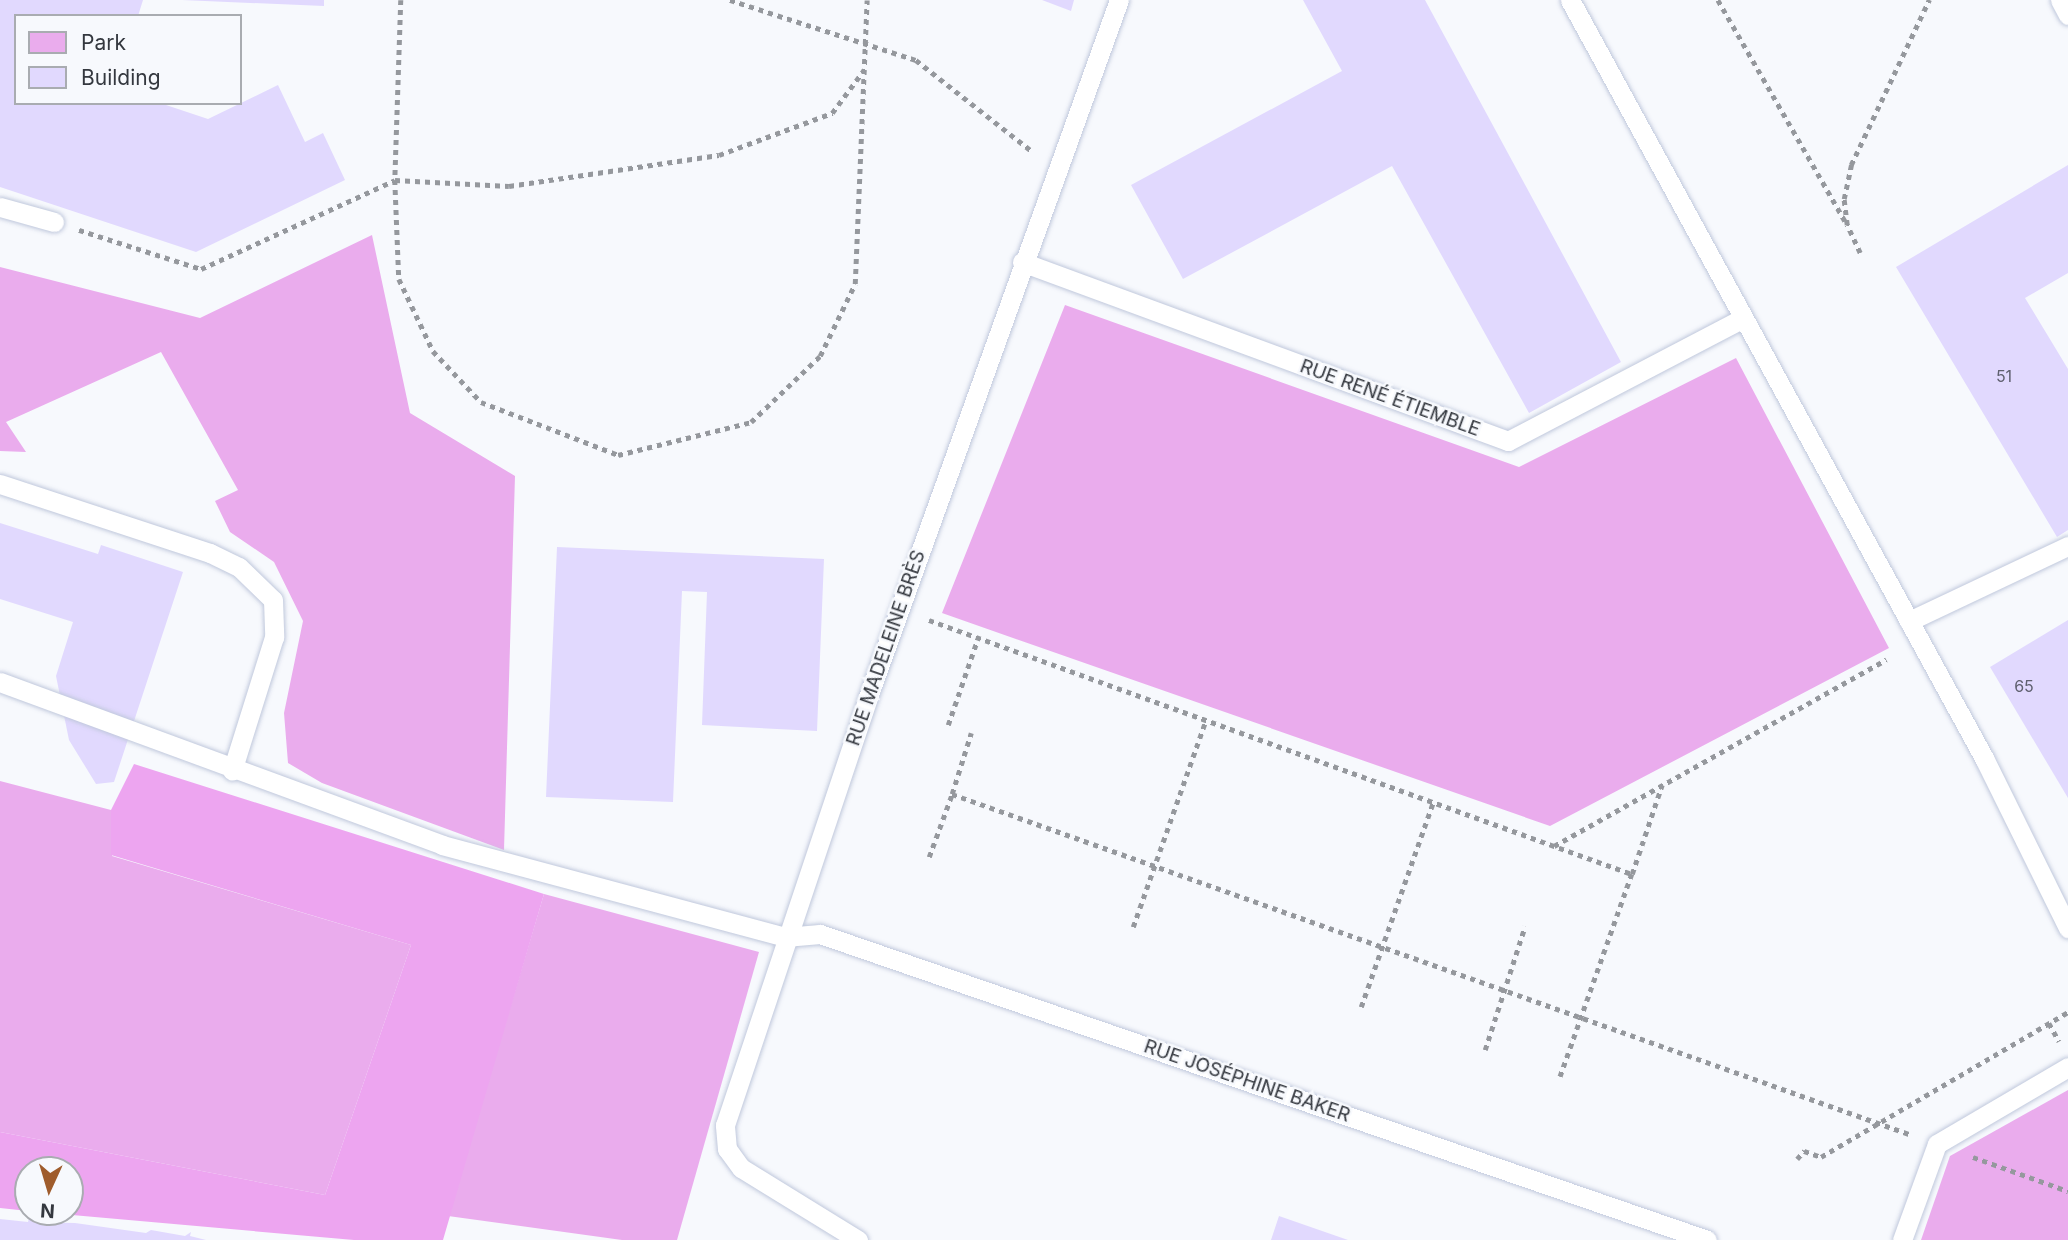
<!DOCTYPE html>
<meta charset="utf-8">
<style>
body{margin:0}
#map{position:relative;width:2068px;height:1240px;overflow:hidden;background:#f7f9fd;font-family:Inter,sans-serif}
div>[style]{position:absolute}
.green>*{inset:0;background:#eaaced}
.forest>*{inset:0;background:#eda5f0}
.building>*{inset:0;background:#e1d9fe}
.path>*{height:4.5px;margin-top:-2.25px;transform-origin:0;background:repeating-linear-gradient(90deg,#95989d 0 5px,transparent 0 10px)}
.roads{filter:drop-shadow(0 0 2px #c0c8dc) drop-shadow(0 0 2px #c0c8dc)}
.lane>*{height:19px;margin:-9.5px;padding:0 9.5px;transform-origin:9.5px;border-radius:9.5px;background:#fff}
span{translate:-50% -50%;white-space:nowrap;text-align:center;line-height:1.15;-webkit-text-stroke:5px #f7f9fd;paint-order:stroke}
.number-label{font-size:16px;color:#5f606f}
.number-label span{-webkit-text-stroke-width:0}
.street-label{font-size:19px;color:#34383f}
.legend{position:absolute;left:14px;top:14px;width:228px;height:91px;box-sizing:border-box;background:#f7f9fd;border:2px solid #a9acb1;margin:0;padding:9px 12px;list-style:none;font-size:21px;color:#34383f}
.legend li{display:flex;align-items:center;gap:14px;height:35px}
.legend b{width:35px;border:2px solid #a9acb1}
.north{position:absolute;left:14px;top:1156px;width:70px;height:70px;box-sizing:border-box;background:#f7f9fd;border:2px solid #a9acb1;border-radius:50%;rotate:184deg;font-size:19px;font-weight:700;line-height:28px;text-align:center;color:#34383f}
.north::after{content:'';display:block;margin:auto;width:24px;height:32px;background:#9f5c2c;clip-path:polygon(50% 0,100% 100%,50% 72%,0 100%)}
</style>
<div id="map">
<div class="green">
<i style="clip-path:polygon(372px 235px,410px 413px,515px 476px,504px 850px,322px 783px,288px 763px,284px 713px,303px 621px,274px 562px,230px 532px,215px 501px,238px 490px,161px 352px,6px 422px,26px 452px,0 451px,0 267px,200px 318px)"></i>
<i style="clip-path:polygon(1065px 305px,1519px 467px,1736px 358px,1889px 648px,1550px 826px,942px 613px)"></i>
<i style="clip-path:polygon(0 781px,111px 810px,112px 856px,411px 945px,325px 1195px,0 1132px)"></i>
<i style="clip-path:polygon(544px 894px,759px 952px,677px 1240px,622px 1240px,448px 1216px)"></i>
<i style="clip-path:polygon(2068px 1090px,2068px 1240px,1921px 1240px,1950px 1156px)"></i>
</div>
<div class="forest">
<i style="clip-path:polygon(134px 764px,544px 894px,443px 1240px,354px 1240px,38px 1212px,70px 1212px,70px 1170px,28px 1170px,28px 1211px,0 1208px,0 1132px,325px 1195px,411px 945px,111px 855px,111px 810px)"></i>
</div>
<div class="building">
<i style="clip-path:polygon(0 0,143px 0,138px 16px,16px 16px,16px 103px,160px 103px,208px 119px,278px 85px,305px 142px,323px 133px,345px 180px,196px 252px,0 187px)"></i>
<i style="clip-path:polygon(182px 0,324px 0,324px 6px)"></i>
<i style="clip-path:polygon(1042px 0,1074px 0,1071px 11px)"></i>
<i style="clip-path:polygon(1303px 0,1425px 0,1621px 362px,1529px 413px,1392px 166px,1183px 279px,1131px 185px,1342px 71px)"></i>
<i style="clip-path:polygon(2068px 165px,2068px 273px,2025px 298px,2068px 369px,2068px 530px,2057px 537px,1896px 267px)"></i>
<i style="clip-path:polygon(0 523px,98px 554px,101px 545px,183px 572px,114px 782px,96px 784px,69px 740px,56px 676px,73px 622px,0 599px)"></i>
<i style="clip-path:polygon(557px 547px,824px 559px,817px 731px,702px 725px,707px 592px,682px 591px,673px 802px,546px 797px)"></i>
<i style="clip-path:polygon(2068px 620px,2068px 798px,1990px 667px)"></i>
<i style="clip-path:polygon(1279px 1216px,1348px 1240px,1271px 1240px)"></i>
<i style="clip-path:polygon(29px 1218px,33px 1222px,75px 1223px,146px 1233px,151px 1230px,185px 1236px,191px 1232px,190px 1236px,206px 1240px,0 1240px,0 1219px,28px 1222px)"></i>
</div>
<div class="path">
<i style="left:401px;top:0;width:180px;rotate:91.9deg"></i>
<i style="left:395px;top:180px;width:99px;rotate:87.7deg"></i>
<i style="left:399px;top:279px;width:80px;rotate:64.7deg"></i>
<i style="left:433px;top:351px;width:70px;rotate:46.7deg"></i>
<i style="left:481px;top:402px;width:147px;rotate:21.1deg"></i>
<i style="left:618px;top:455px;width:137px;rotate:-13.9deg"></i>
<i style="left:751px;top:422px;width:95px;rotate:-43.7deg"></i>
<i style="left:820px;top:356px;width:80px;rotate:-64.1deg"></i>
<i style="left:855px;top:284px;width:284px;rotate:-87.6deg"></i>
<i style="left:730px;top:0;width:195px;rotate:17.9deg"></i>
<i style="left:916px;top:60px;width:149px;rotate:38.2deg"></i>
<i style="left:1718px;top:0;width:255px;rotate:60.1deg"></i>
<i style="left:79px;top:230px;width:128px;rotate:17.7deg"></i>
<i style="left:201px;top:269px;width:213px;rotate:-24.6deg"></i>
<i style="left:395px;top:180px;width:114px;rotate:3deg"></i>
<i style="left:509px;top:186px;width:212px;rotate:-8.4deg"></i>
<i style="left:719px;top:155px;width:121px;rotate:-20.4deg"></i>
<i style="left:832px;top:113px;width:54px;rotate:-53.3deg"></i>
<i style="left:1860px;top:253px;width:31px;rotate:-115deg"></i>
<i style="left:1847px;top:225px;width:26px;rotate:-97deg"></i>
<i style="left:1844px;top:199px;width:35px;rotate:-78deg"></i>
<i style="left:1851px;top:165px;width:183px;rotate:-64.7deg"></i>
<i style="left:929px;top:620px;width:747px;rotate:19.87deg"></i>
<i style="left:1632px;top:874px;width:215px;rotate:109.5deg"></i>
<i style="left:948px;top:725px;width:92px;rotate:-71deg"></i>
<i style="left:952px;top:794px;width:64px;rotate:-72.7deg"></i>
<i style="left:1554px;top:846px;width:381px;rotate:-29.3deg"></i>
<i style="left:929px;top:857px;width:67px;rotate:-69.9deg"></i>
<i style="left:952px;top:794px;width:1016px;rotate:19.56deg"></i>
<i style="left:1632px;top:874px;width:94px;rotate:-71.4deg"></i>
<i style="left:1133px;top:927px;width:219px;rotate:-70.6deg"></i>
<i style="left:1361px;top:1007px;width:216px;rotate:-70.6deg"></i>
<i style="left:2049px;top:1023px;width:21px;rotate:61deg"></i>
<i style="left:1485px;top:1050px;width:130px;rotate:-72.1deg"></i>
<i style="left:1973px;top:1157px;width:101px;rotate:19.7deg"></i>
<i style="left:1797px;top:1159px;width:11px;rotate:-49deg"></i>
<i style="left:1804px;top:1151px;width:18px;rotate:19deg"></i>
<i style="left:1821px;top:1157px;width:286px;rotate:-30.4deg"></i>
</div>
<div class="roads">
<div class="lane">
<i style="left:1570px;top:0;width:864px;rotate:61.36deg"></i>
<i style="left:1984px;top:758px;width:190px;rotate:63.7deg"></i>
<i style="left:2060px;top:0;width:17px;rotate:62deg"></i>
<i style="left:0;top:207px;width:56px;rotate:15.5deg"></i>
<i style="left:1022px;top:262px;width:518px;rotate:20.22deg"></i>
<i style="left:1508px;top:441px;width:265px;rotate:-27.6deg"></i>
<i style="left:0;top:484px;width:221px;rotate:18.2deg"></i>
<i style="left:210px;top:553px;width:32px;rotate:26deg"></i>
<i style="left:239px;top:567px;width:47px;rotate:44.1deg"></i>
<i style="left:273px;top:600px;width:37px;rotate:88deg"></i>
<i style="left:274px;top:637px;width:140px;rotate:107.4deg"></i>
<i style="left:1909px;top:621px;width:176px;rotate:-25.3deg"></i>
<i style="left:0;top:682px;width:471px;rotate:20.2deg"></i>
<i style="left:442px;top:845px;width:355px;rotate:15deg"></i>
<i style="left:785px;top:937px;width:35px;rotate:-5deg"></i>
<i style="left:820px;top:934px;width:938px;rotate:19.03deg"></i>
<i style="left:858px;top:1240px;width:137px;rotate:-148.4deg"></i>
<i style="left:741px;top:1168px;width:24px;rotate:-126deg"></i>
<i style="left:727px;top:1149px;width:24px;rotate:-95deg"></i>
<i style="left:725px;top:1125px;width:451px;rotate:-71.5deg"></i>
<i style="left:868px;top:697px;width:741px;rotate:-70.2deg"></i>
<i style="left:1902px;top:1240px;width:102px;rotate:-70deg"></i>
<i style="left:1937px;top:1144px;width:152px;rotate:-30.4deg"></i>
</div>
</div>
<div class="number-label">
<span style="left:2004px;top:376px">51</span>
<span style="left:2024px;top:686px">65</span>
</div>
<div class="street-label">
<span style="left:1390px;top:398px;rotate:20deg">RUE RENÉ ÉTIEMBLE</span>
<span style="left:886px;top:648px;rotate:-71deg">RUE MADELEINE BRÈS</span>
<span style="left:1247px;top:1081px;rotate:19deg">RUE JOSÉPHINE BAKER</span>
</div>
<ul class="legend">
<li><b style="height:19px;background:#eaaced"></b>Park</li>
<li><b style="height:19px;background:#e1d9fe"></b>Building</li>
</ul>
<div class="north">N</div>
</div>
